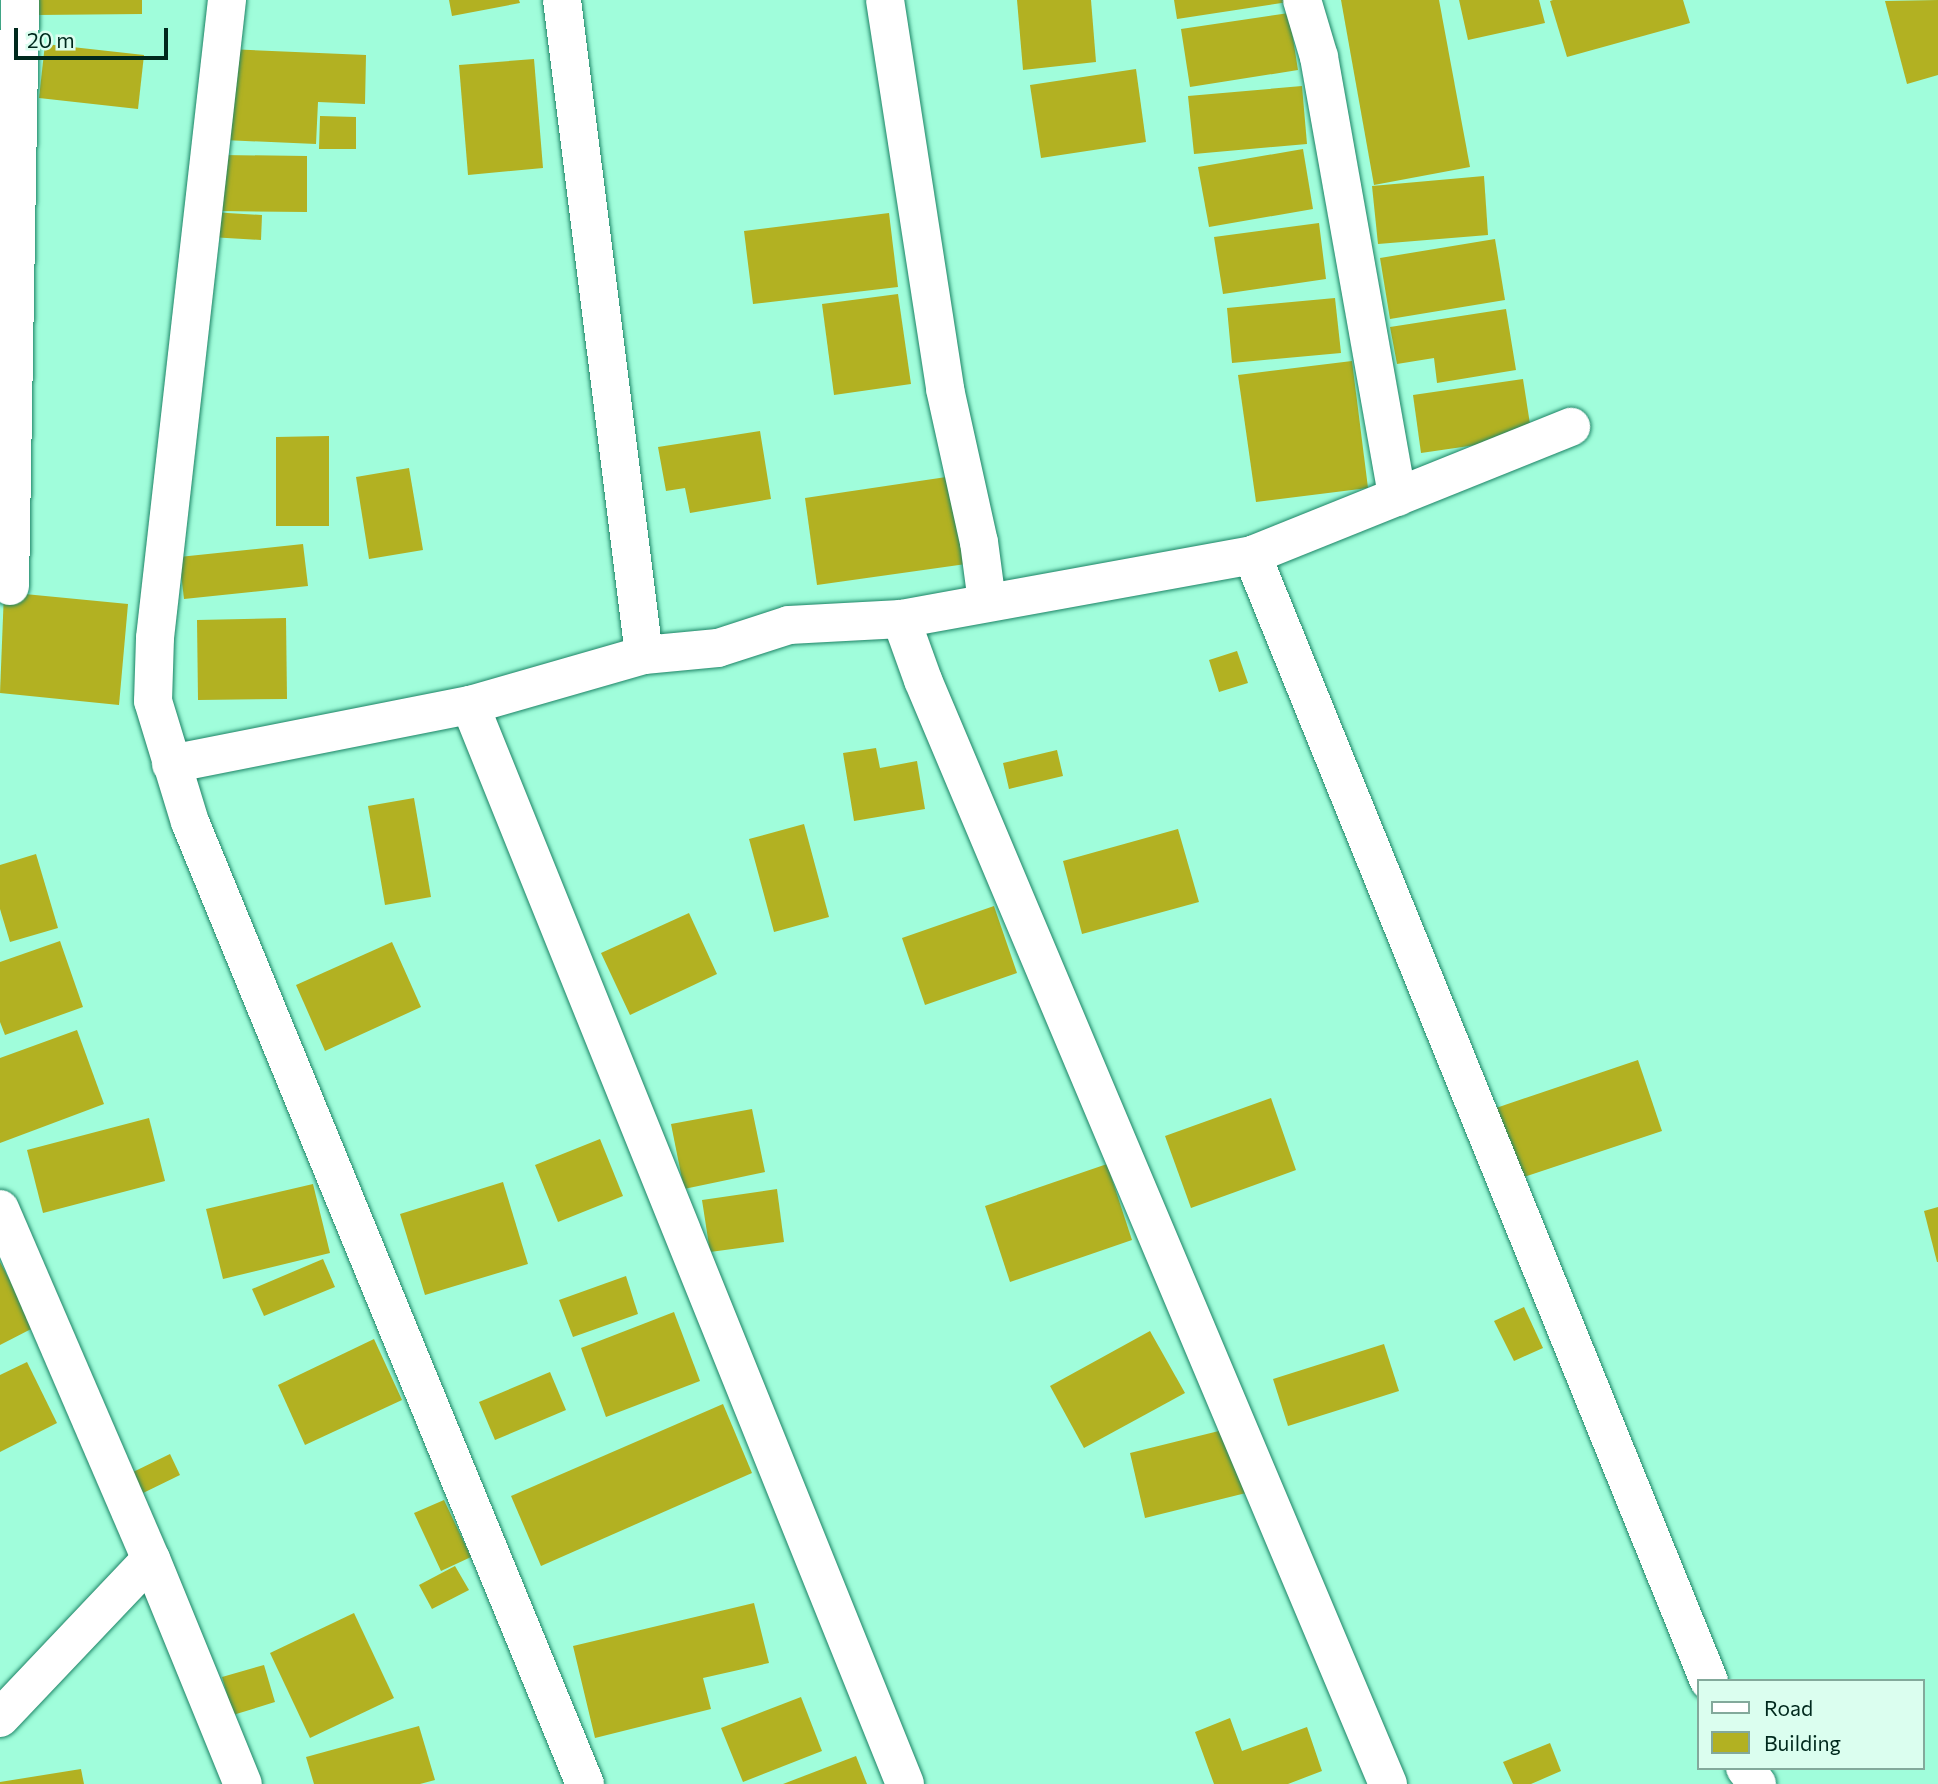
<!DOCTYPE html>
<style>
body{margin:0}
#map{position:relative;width:1938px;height:1784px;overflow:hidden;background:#a0fddb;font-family:Commissioner,sans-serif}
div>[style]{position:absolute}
.building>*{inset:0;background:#b2b122}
.roads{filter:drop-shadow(0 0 2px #1d8466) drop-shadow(0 0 2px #1d8466)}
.street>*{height:38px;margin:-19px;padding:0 19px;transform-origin:19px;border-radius:19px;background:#fff}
span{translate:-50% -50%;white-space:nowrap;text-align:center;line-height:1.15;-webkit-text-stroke:5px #dbfeef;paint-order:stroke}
.legend{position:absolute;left:1697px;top:1679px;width:228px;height:91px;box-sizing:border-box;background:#dbfeef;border:2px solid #83a99b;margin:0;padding:9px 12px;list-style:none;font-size:21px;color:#00291d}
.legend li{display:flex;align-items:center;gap:14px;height:35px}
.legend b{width:35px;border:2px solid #83a99b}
.scale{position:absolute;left:14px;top:28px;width:154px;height:32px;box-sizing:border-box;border:4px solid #00291d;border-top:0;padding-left:9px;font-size:21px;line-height:24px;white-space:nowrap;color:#00291d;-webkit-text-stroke:5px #dbfeef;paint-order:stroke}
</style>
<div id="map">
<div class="building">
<i style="clip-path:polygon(37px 0,142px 0,142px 14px,37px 15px)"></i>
<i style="clip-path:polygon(449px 0,519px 0,520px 3px,452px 16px)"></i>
<i style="clip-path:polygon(1017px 0,1091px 0,1096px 62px,1023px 70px)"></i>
<i style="clip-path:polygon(1174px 0,1288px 0,1288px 2px,1177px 19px)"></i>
<i style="clip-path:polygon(1341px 0,1439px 0,1470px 167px,1374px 185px)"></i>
<i style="clip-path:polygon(1459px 0,1539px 0,1545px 23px,1468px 40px)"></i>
<i style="clip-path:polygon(1553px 0,1683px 0,1690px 23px,1567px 57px,1550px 1px)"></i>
<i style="clip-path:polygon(1938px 0,1938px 75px,1907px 84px,1885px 1px)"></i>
<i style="clip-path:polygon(1289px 13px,1298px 70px,1190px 87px,1181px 29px)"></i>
<i style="clip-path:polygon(45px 44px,144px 55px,138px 109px,39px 98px)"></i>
<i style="clip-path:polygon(228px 49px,366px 55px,365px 104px,318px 102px,316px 144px,224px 140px)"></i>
<i style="clip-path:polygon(534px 59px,543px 168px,468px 175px,459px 65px)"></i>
<i style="clip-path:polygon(1136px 69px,1146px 142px,1041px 158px,1030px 85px)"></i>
<i style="clip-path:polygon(1302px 86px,1307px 144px,1194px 154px,1188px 96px)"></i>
<i style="clip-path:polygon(320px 116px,356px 117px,356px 149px,319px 149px)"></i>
<i style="clip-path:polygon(1303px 149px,1313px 209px,1209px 227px,1198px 167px)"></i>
<i style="clip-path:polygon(223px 155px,307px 156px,307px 212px,222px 211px)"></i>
<i style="clip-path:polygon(1484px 176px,1488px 235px,1378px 244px,1372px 186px)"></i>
<i style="clip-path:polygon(211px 212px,262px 215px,261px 240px,210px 237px)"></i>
<i style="clip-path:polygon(889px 213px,898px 287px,753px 304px,744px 231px)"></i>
<i style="clip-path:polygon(1319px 223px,1326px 279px,1223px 294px,1214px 237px)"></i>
<i style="clip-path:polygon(1495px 239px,1505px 300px,1390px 319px,1380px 258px)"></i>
<i style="clip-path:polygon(898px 294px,911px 384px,834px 395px,822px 304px)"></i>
<i style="clip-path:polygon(1335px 298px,1341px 353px,1232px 363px,1227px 308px)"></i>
<i style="clip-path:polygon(1506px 309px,1516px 370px,1437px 383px,1434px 358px,1397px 364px,1390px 327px)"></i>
<i style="clip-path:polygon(1352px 361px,1368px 488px,1256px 502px,1238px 375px)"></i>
<i style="clip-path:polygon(1523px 379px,1532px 437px,1421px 453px,1413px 395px)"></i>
<i style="clip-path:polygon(760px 431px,771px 499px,690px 513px,685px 488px,666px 491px,658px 447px)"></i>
<i style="clip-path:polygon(329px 436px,329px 526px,276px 526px,276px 437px)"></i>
<i style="clip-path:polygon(409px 468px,423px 550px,369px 559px,356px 477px)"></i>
<i style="clip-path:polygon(953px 476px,966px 564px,817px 585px,805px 498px)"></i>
<i style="clip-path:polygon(303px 544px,308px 586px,184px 599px,179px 557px)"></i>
<i style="clip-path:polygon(4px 592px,128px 604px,119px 705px,0 693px)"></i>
<i style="clip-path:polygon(286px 618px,287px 699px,198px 700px,197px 620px)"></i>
<i style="clip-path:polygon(1237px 651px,1248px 683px,1219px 692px,1209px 660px)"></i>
<i style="clip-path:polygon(876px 748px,880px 768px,917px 761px,925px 809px,854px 821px,843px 753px)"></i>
<i style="clip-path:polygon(1057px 750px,1063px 776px,1009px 789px,1003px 763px)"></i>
<i style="clip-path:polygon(414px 798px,431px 897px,385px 905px,368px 806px)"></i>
<i style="clip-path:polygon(804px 824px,829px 917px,774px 932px,749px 839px)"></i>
<i style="clip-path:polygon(1178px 829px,1199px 902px,1082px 934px,1063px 861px)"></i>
<i style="clip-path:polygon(36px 854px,58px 928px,10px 942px,0 909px,0 865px)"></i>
<i style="clip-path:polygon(994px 906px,1017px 973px,925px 1005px,902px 938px)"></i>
<i style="clip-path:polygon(689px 913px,717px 974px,630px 1015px,601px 953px)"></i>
<i style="clip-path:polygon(60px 941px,83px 1007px,5px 1035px,0 1022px,0 962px)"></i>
<i style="clip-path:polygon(392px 942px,421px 1007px,325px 1051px,296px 985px)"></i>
<i style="clip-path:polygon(77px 1030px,104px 1104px,0 1143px,0 1058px)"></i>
<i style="clip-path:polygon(1638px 1060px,1662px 1131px,1521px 1178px,1496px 1108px)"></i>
<i style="clip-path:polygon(1271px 1098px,1296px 1170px,1191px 1208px,1165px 1136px)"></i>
<i style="clip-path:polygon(752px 1109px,765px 1172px,684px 1189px,671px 1124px)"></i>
<i style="clip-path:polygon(149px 1118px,165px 1181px,43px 1213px,27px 1150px)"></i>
<i style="clip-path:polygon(600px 1139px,623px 1196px,558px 1222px,535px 1165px)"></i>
<i style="clip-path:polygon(1107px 1164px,1132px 1240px,1010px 1282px,985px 1206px)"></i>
<i style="clip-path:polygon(503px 1182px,528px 1264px,425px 1295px,400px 1214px)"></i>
<i style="clip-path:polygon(313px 1184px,330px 1253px,223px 1279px,206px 1209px)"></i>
<i style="clip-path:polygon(777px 1189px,784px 1242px,710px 1252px,702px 1200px)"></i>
<i style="clip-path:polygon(1938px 1207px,1938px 1262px,1937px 1262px,1924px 1211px)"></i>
<i style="clip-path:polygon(323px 1259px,335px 1287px,264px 1316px,252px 1289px)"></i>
<i style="clip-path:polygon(0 1262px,35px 1327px,0 1345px)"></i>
<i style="clip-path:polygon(626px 1276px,638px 1314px,573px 1337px,559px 1300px)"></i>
<i style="clip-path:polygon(1524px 1307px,1543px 1348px,1514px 1361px,1494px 1321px)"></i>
<i style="clip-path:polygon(674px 1312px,700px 1381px,606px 1417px,581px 1348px)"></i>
<i style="clip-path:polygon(1150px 1331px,1185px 1393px,1084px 1448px,1050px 1386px)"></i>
<i style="clip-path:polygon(374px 1339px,402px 1400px,305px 1445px,278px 1385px)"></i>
<i style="clip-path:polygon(1384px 1344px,1399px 1391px,1288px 1426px,1273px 1379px)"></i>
<i style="clip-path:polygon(27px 1362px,57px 1423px,0 1452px,0 1375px)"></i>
<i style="clip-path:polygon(550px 1372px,566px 1410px,495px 1440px,479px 1402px)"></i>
<i style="clip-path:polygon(723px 1404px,752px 1473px,541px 1566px,511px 1496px)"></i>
<i style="clip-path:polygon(1235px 1427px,1250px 1492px,1145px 1518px,1130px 1453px)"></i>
<i style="clip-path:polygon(170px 1454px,180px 1475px,139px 1495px,129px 1474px)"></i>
<i style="clip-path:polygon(444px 1500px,471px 1557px,441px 1571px,414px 1513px)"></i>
<i style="clip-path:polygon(455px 1566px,469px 1590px,432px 1609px,419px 1585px)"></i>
<i style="clip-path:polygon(754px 1603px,769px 1663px,703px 1678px,711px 1709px,595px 1738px,573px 1646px)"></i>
<i style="clip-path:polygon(354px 1613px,394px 1698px,310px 1738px,270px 1653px)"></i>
<i style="clip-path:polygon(264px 1665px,275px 1702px,233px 1715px,222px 1677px)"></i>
<i style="clip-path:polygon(801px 1697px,822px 1751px,743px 1782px,721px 1728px)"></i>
<i style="clip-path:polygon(1230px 1718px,1242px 1751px,1307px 1727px,1322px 1771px,1288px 1784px,1214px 1784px,1195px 1732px)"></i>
<i style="clip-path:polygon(419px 1726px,435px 1780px,420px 1784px,314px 1784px,306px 1757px)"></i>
<i style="clip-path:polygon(1550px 1743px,1561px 1771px,1531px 1784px,1513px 1784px,1503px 1762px)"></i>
<i style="clip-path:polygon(856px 1756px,867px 1784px,783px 1784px)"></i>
<i style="clip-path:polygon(81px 1769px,84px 1784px,0 1784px,0 1782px)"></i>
</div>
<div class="roads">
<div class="street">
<i style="left:227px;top:0;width:642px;rotate:96.44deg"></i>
<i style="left:155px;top:638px;width:63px;rotate:91.8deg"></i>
<i style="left:153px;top:701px;width:127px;rotate:73deg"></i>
<i style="left:190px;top:822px;width:1040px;rotate:67.68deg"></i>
<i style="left:562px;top:0;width:660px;rotate:82.86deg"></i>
<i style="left:885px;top:0;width:394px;rotate:81.2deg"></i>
<i style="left:945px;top:389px;width:157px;rotate:77.5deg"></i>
<i style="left:979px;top:542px;width:61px;rotate:82.4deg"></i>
<i style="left:1302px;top:0;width:59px;rotate:73.4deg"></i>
<i style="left:1319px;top:57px;width:447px;rotate:79.9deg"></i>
<i style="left:1252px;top:555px;width:1215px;rotate:67.91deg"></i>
<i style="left:10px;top:586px;width:586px;rotate:-89.02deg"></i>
<i style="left:901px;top:619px;width:65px;rotate:70.2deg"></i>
<i style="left:923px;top:680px;width:1198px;rotate:67.16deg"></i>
<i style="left:470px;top:705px;width:1163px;rotate:68.04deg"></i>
<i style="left:171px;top:764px;width:305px;rotate:-11.2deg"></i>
<i style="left:470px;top:705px;width:181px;rotate:-16deg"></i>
<i style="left:644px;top:655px;width:74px;rotate:-5.4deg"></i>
<i style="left:718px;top:648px;width:75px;rotate:-17.9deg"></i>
<i style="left:789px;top:625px;width:112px;rotate:-3.1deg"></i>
<i style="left:901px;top:619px;width:357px;rotate:-10.3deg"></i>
<i style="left:1252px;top:555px;width:344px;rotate:-21.9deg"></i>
<i style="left:0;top:1209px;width:381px;rotate:66.7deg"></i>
<i style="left:151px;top:1559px;width:243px;rotate:67.8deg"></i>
<i style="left:0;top:1718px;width:219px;rotate:-46.5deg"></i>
<i style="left:1745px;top:1768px;width:20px;rotate:53deg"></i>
</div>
</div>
<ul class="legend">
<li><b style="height:9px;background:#fff"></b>Road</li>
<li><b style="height:19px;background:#b2b122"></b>Building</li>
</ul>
<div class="scale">20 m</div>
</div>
